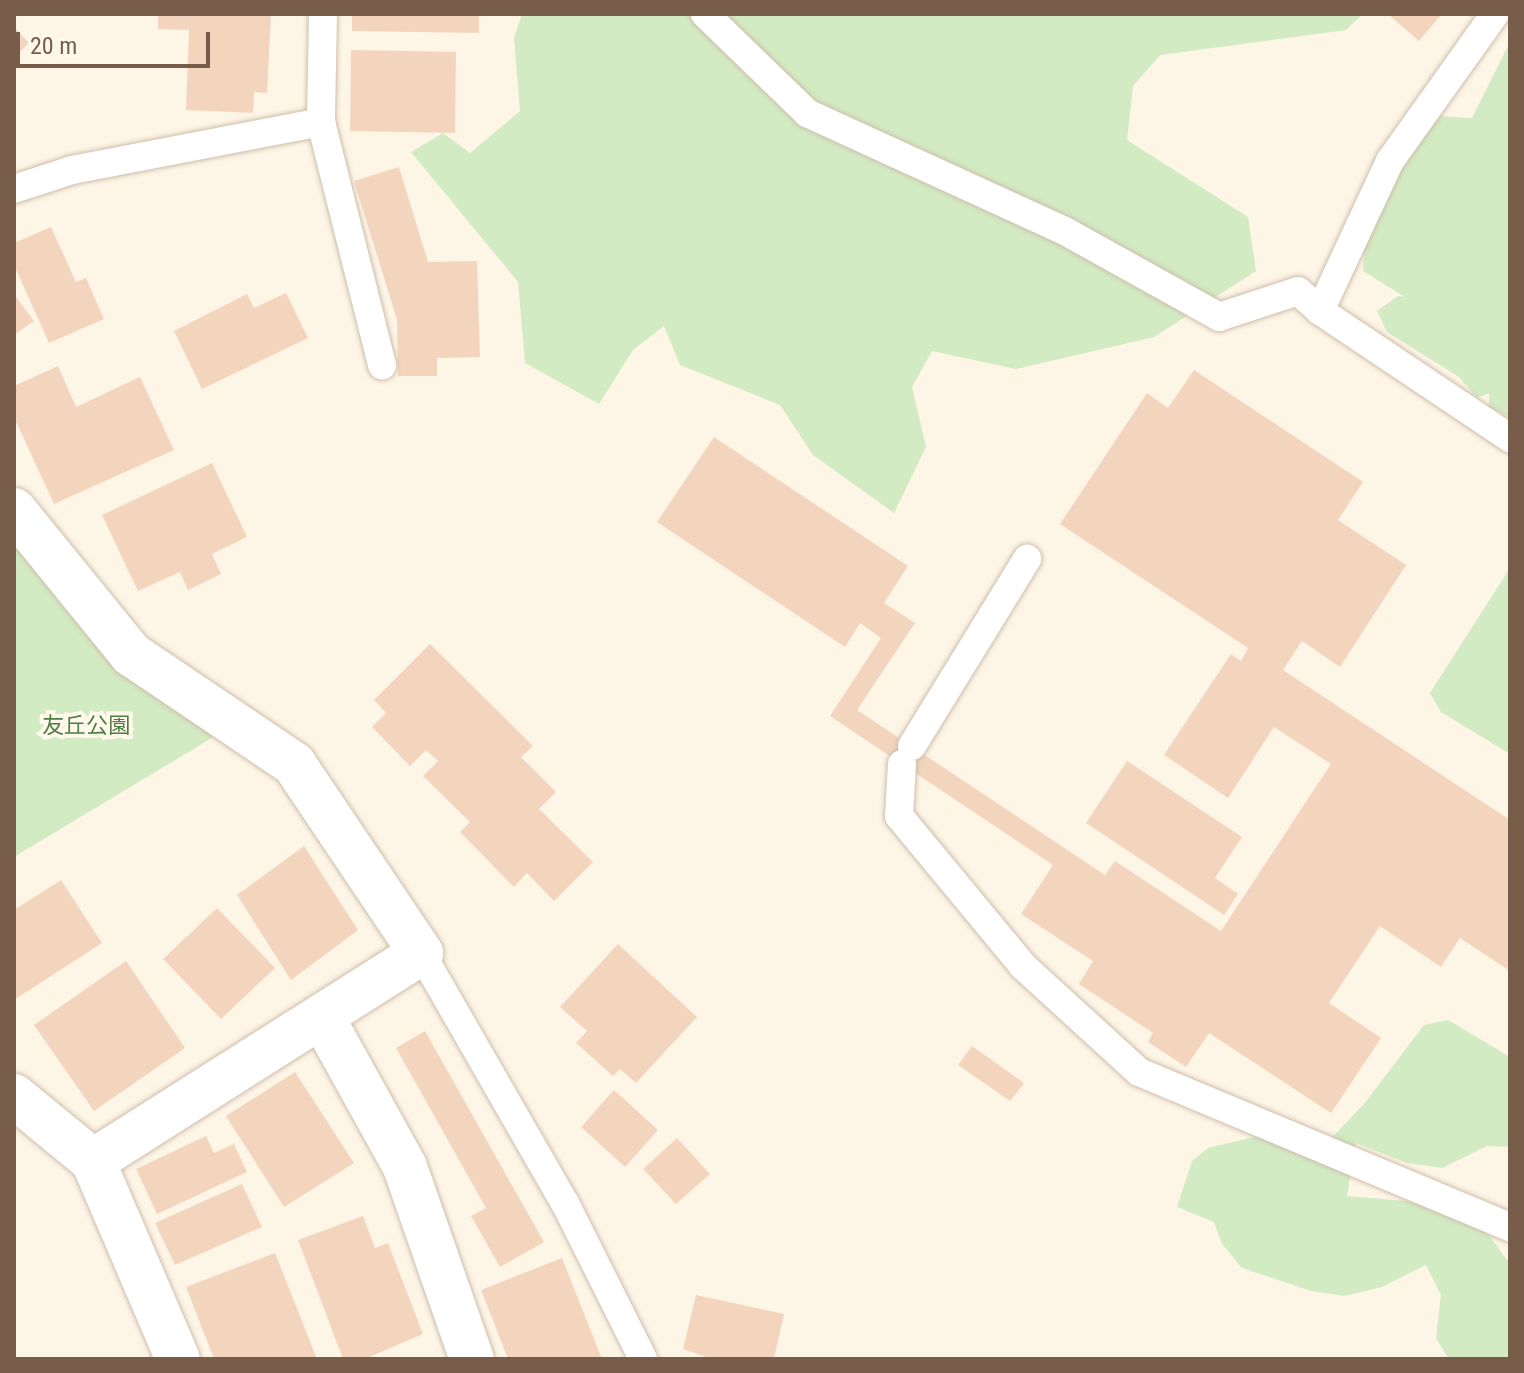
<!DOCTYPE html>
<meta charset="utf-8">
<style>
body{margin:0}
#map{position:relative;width:1524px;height:1373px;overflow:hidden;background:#fdf5e6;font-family:"Roboto Condensed","Noto Sans JP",sans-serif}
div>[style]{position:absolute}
.green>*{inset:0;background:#d2ebc3}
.building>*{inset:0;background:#f3d5bd}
.roads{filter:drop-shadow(0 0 2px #cfbdac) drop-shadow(0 0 2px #cfbdac)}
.lane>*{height:28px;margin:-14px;padding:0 14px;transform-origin:14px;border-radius:14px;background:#fff}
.street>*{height:44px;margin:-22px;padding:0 22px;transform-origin:22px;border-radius:22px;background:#fff}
span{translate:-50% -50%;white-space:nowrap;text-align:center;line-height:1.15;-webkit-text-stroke:8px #fff8ec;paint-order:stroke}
.park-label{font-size:22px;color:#507d42}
.frame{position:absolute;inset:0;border:16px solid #775c4a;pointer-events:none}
.scale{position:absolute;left:16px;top:32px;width:194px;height:36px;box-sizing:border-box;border:4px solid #775c4a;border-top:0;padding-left:10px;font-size:24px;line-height:28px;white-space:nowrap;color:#775c4a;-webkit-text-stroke:6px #fff8ec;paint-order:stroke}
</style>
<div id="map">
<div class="green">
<i style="clip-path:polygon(522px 14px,1363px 14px,1346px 30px,1160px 55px,1133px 86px,1127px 140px,1248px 217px,1256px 271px,1154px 337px,1016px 369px,932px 351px,912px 387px,926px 447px,894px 513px,813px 455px,780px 405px,680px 365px,664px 326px,633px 350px,599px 404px,525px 363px,518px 282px,411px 152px,443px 133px,470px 153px,520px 111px,514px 38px)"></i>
<i style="clip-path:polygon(1510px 42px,1510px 417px,1489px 407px,1489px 393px,1477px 398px,1459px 377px,1387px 332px,1377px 311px,1398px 296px,1405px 297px,1363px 271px,1364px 254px,1350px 251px,1373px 160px,1404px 133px,1437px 116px,1472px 118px)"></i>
<i style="clip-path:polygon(14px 513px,220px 733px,14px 857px)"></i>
<i style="clip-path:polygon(1510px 568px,1510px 754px,1441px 712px,1430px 693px)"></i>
<i style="clip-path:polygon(1448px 1020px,1510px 1057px,1510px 1147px,1487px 1146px,1442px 1168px,1407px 1163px,1356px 1143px,1347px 1196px,1428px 1203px,1485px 1230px,1510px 1264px,1510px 1359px,1449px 1359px,1436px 1338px,1441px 1295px,1426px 1265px,1382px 1287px,1344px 1296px,1311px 1291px,1242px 1268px,1222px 1244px,1214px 1222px,1177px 1207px,1192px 1161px,1208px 1148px,1284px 1130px,1319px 1151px,1364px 1104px,1424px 1025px)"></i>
</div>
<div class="building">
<i style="clip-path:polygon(158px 14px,271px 14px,267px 93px,254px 92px,253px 113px,186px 110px,189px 30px,158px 29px)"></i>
<i style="clip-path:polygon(352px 14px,479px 14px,479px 33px,352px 31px)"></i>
<i style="clip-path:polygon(1388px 14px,1442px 14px,1419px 41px)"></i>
<i style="clip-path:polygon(14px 27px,29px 43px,14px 58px)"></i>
<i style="clip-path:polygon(351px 50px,456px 52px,455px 133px,350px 131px)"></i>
<i style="clip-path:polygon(399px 167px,428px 262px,477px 261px,480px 357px,437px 358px,437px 376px,398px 376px,397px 320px,354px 181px)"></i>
<i style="clip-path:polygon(51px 227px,76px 282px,86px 278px,104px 319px,49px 343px,14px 265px,14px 243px)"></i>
<i style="clip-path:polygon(286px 293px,308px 338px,202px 389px,174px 331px,247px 294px,254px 308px)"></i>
<i style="clip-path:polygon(14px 294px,34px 321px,14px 335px)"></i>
<i style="clip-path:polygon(58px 366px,76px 407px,140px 377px,174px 450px,54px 504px,14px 417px,14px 386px)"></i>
<i style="clip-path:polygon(1194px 370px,1363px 482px,1338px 520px,1406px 565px,1340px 667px,1302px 641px,1283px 670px,1510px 820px,1510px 971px,1460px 938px,1441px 967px,1380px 926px,1329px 1003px,1381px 1038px,1331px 1113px,1209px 1033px,1186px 1067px,1148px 1042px,1153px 1033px,1079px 984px,1093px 961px,1021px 914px,1053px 865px,830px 716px,881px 638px,860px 623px,845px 647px,657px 522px,714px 437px,908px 566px,884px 603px,915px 623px,857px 710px,1105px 875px,1115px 861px,1221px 931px,1331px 764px,1274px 727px,1228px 798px,1164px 755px,1231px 654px,1241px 661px,1248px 648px,1060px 524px,1147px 393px,1168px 408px)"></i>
<i style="clip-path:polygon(212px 463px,247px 537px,212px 554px,221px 574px,188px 590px,180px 572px,138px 591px,102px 515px)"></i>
<i style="clip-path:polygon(430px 644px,533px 746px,521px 757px,556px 792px,539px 809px,593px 862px,554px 901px,527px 873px,514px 887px,460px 832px,470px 822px,423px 776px,438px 761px,426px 750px,410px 766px,372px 727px,386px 713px,374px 700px)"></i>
<i style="clip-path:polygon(1127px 761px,1242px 837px,1215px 878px,1238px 894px,1224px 915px,1086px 823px)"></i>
<i style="clip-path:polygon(304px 846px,358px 930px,291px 980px,237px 895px)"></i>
<i style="clip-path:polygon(61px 880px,102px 943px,14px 1000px,14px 910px)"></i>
<i style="clip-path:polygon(217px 908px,275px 968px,221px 1019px,163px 959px)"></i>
<i style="clip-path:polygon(618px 944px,697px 1017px,636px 1083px,620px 1069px,613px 1076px,576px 1043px,587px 1031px,560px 1007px)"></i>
<i style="clip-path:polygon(126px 961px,185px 1048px,94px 1111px,34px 1025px)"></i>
<i style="clip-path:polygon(425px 1031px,544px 1242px,500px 1267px,471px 1216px,486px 1208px,396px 1048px)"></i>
<i style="clip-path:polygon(972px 1046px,1024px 1083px,1010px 1101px,958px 1065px)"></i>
<i style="clip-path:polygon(295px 1072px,354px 1163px,284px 1207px,226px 1116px)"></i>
<i style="clip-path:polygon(614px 1090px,658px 1130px,625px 1167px,581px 1127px)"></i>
<i style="clip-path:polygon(206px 1136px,214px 1153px,234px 1144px,247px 1172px,157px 1214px,136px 1169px)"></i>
<i style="clip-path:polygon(677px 1138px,710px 1174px,676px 1204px,643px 1169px)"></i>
<i style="clip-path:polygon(242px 1184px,262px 1227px,175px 1265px,155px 1223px)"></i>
<i style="clip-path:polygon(363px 1216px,375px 1248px,388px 1243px,423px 1334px,365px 1359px,343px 1359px,298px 1240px)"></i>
<i style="clip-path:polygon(275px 1253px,317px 1359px,214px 1359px,186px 1287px)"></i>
<i style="clip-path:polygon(562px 1258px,602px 1359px,508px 1359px,481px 1290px)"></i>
<i style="clip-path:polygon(696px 1295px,784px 1314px,774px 1359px,712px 1359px,683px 1349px)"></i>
</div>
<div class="roads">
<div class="lane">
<i style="left:323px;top:14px;width:108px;rotate:91.1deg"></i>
<i style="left:321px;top:122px;width:251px;rotate:75.9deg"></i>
<i style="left:705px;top:14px;width:142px;rotate:44.1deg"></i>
<i style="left:807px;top:113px;width:281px;rotate:24.6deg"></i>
<i style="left:1063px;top:230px;width:179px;rotate:29.1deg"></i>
<i style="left:1219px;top:317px;width:83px;rotate:-18.2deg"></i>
<i style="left:1298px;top:291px;width:30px;rotate:42deg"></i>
<i style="left:1320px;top:311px;width:229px;rotate:33.8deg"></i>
<i style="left:14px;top:189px;width:61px;rotate:-18.1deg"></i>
<i style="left:72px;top:170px;width:254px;rotate:-10.9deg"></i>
<i style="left:1320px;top:311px;width:166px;rotate:-65deg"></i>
<i style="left:1390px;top:161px;width:181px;rotate:-54.5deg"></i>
<i style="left:912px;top:746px;width:220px;rotate:-58.4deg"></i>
<i style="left:902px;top:764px;width:52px;rotate:93.3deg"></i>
<i style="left:899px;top:816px;width:195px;rotate:50.4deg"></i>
<i style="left:1023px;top:966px;width:157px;rotate:42.4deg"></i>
<i style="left:1139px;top:1072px;width:402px;rotate:22.7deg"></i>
<i style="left:421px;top:953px;width:289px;rotate:60.1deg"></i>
<i style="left:565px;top:1203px;width:174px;rotate:63.4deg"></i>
</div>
<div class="street">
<i style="left:14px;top:510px;width:186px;rotate:50.9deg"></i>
<i style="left:131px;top:654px;width:197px;rotate:34deg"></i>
<i style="left:294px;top:764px;width:228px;rotate:56.1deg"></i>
<i style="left:421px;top:953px;width:388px;rotate:147.6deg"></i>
<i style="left:322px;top:1017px;width:171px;rotate:61deg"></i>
<i style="left:405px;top:1167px;width:203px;rotate:70.8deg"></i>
<i style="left:14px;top:1096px;width:102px;rotate:39.4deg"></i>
<i style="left:93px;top:1161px;width:215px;rotate:66.8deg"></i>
</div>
</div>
<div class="park-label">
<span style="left:86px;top:726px">友丘公園</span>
</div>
<div class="frame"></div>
<div class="scale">20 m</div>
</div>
